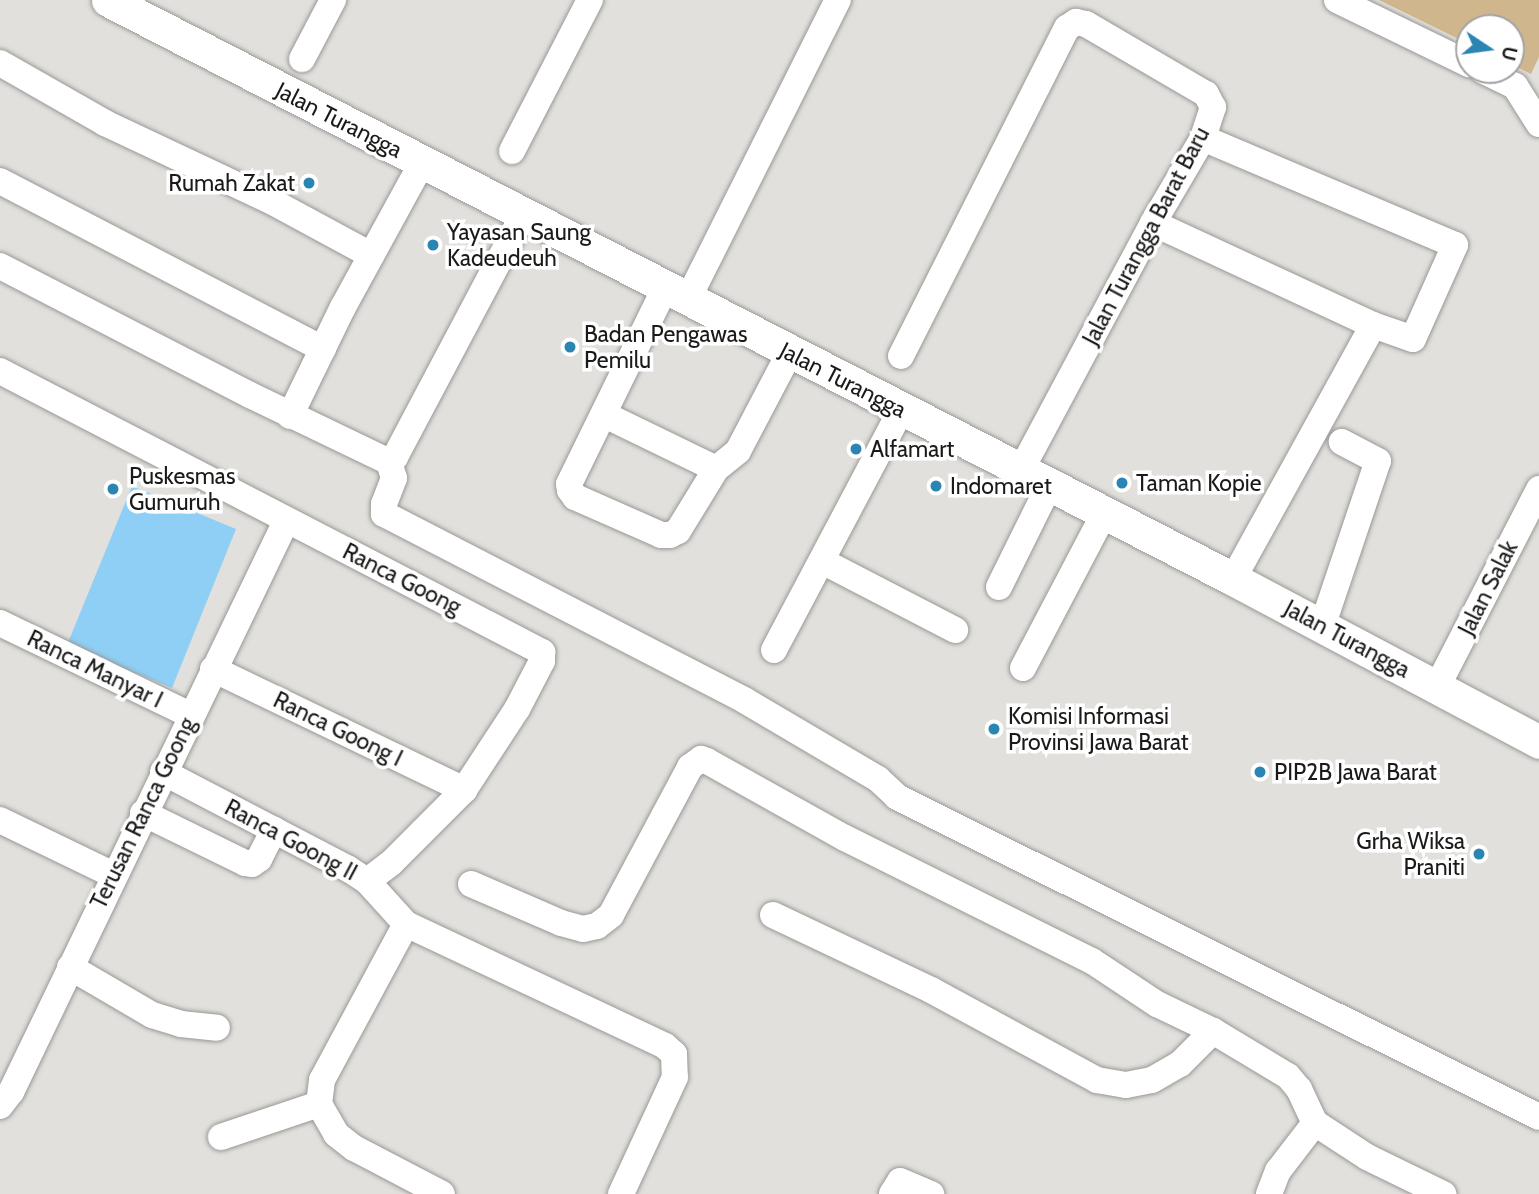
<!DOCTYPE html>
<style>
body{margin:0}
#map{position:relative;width:1539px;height:1194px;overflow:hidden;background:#e2e0dd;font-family:Cabin,sans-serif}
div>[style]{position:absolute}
.green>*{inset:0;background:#d0b68c}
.water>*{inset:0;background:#8fcff6}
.roads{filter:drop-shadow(0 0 2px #9a9895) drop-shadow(0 0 2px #9a9895)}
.minor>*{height:26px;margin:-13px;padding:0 13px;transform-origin:13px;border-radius:13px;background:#fff}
.major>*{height:33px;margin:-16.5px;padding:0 16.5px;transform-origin:16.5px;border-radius:16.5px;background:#fff}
.dots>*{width:19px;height:19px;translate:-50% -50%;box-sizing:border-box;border:4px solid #fff;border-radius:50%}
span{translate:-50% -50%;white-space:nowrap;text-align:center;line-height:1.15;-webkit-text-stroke:7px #fff;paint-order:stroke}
.street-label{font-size:23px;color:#1b1a19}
.poi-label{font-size:23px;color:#1b1a19}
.right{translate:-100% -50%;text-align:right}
.left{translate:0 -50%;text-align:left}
.north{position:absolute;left:1455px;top:14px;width:70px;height:70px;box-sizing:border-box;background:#fff;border:2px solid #a4a3a3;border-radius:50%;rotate:103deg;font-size:19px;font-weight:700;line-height:28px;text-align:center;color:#1b1a19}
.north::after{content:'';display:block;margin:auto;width:24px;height:32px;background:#2b85b3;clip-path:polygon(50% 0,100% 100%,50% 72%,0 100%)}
</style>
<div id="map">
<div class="green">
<i style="clip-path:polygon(1379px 0,1539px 0,1539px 57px,1531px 74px,1511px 64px,1511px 28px,1469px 28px,1469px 44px)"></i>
</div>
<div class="water">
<i style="clip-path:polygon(132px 486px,236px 529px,172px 688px,67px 645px)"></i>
</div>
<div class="roads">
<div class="minor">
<i style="left:1337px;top:0;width:147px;rotate:25.9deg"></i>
<i style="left:302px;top:59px;width:67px;rotate:-62.3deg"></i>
<i style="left:0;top:63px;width:121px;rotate:29.7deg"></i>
<i style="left:105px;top:123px;width:183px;rotate:25.2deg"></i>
<i style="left:271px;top:201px;width:114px;rotate:28.4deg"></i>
<i style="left:1482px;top:70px;width:37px;rotate:26deg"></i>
<i style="left:1515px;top:86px;width:45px;rotate:57.7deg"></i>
<i style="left:512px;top:151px;width:170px;rotate:-62.7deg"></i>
<i style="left:0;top:181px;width:364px;rotate:27.5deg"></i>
<i style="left:1153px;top:223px;width:242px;rotate:24.9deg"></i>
<i style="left:1373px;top:325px;width:42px;rotate:19.3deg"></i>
<i style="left:1413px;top:339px;width:103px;rotate:-65.9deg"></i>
<i style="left:1455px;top:245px;width:274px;rotate:-157deg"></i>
<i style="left:0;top:266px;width:281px;rotate:27.3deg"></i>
<i style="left:250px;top:395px;width:154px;rotate:25.7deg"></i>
<i style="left:389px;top:462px;width:8px;rotate:-40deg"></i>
<i style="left:395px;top:457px;width:274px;rotate:-62.1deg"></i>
<i style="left:665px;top:288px;width:218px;rotate:116.1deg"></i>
<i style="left:569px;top:484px;width:6px;rotate:81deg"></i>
<i style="left:570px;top:490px;width:9px;rotate:54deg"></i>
<i style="left:575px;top:497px;width:94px;rotate:23.8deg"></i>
<i style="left:661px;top:535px;width:9px"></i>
<i style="left:670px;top:535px;width:9px;rotate:-27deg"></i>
<i style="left:678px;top:531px;width:73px;rotate:-58.5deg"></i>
<i style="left:688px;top:299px;width:335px;rotate:-63.4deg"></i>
<i style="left:901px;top:356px;width:368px;rotate:-63.2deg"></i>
<i style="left:1067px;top:28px;width:11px;rotate:-34deg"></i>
<i style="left:1076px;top:22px;width:10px;rotate:11deg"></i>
<i style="left:1086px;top:24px;width:139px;rotate:30.3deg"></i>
<i style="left:1206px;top:94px;width:15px;rotate:62deg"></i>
<i style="left:1213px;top:107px;width:33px;rotate:108deg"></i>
<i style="left:1203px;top:138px;width:99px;rotate:120.5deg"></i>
<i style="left:1153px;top:223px;width:282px;rotate:118.1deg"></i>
<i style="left:0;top:371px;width:611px;rotate:27.4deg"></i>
<i style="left:542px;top:652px;width:9px;rotate:90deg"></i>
<i style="left:542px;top:661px;width:54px;rotate:117.5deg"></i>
<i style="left:517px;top:709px;width:97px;rotate:123.2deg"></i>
<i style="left:464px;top:790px;width:103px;rotate:135deg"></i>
<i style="left:391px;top:863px;width:30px;rotate:143deg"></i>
<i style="left:605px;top:415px;width:123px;rotate:25.9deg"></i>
<i style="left:716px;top:469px;width:28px;rotate:-39deg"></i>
<i style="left:738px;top:451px;width:112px;rotate:-62.3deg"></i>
<i style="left:290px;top:416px;width:121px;rotate:-64.1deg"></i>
<i style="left:343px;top:307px;width:164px;rotate:-61.3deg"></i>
<i style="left:389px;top:462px;width:17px;rotate:73deg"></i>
<i style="left:394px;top:478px;width:28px;rotate:111deg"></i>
<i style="left:384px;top:504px;width:10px;rotate:90deg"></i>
<i style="left:384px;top:514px;width:405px;rotate:27.3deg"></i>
<i style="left:744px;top:700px;width:156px;rotate:30.5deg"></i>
<i style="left:878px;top:779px;width:26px;rotate:43deg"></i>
<i style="left:897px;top:797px;width:717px;rotate:26.49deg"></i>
<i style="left:822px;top:561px;width:150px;rotate:27.4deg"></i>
<i style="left:1233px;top:579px;width:290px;rotate:-61.1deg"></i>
<i style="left:999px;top:587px;width:113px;rotate:-63.7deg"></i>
<i style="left:0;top:623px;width:211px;rotate:25.8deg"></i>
<i style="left:1322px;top:627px;width:175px;rotate:-71.4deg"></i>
<i style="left:1378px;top:461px;width:41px;rotate:-152.2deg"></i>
<i style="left:774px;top:650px;width:272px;rotate:-62.1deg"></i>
<i style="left:1023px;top:668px;width:174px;rotate:-62.3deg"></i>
<i style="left:213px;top:669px;width:279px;rotate:25.7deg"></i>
<i style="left:1437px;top:687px;width:223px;rotate:-62.7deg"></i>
<i style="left:163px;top:772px;width:208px;rotate:27.6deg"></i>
<i style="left:347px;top:868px;width:24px;rotate:33deg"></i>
<i style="left:367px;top:881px;width:58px;rotate:47.8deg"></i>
<i style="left:143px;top:813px;width:114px;rotate:26.1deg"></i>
<i style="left:245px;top:863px;width:7px;rotate:8deg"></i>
<i style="left:252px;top:864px;width:9px;rotate:-36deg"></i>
<i style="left:259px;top:859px;width:33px;rotate:-63deg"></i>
<i style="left:0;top:820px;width:127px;rotate:25.8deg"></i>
<i style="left:471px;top:884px;width:98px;rotate:23.4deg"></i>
<i style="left:561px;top:923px;width:23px;rotate:15deg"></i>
<i style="left:583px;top:929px;width:14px;rotate:-12deg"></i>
<i style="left:597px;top:926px;width:18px;rotate:-38deg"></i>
<i style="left:611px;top:915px;width:168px;rotate:-61.9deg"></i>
<i style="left:690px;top:767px;width:14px;rotate:-36deg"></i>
<i style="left:701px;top:759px;width:6px;rotate:18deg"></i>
<i style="left:707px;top:761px;width:158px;rotate:29.2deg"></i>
<i style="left:845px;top:838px;width:276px;rotate:26.5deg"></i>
<i style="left:1092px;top:961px;width:78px;rotate:33.5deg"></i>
<i style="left:1157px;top:1004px;width:62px;rotate:25.7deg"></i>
<i style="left:1213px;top:1031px;width:87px;rotate:31deg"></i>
<i style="left:1288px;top:1076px;width:17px;rotate:50deg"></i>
<i style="left:1299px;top:1089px;width:38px;rotate:65deg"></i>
<i style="left:1315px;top:1123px;width:62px;rotate:33.2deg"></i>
<i style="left:1367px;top:1157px;width:85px;rotate:26deg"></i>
<i style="left:773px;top:915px;width:175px;rotate:25.4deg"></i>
<i style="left:931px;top:990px;width:189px;rotate:28.5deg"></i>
<i style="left:1097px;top:1080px;width:29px;rotate:10deg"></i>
<i style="left:1126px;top:1085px;width:26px;rotate:-11deg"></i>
<i style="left:1152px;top:1080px;width:32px;rotate:-30deg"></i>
<i style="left:1180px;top:1064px;width:47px;rotate:-45deg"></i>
<i style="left:406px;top:924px;width:286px;rotate:25.2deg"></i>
<i style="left:665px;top:1046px;width:12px;rotate:42deg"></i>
<i style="left:674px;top:1054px;width:23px;rotate:88deg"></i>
<i style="left:675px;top:1077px;width:129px;rotate:114.8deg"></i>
<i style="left:406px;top:924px;width:177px;rotate:118.3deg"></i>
<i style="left:322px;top:1080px;width:24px;rotate:97deg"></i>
<i style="left:319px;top:1104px;width:34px;rotate:60deg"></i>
<i style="left:336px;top:1134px;width:23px;rotate:38deg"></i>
<i style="left:354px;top:1148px;width:99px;rotate:27.6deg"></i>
<i style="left:70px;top:967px;width:95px;rotate:30.3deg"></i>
<i style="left:152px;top:1015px;width:30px;rotate:17deg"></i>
<i style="left:181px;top:1024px;width:36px;rotate:6deg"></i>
<i style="left:0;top:1106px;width:18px;rotate:-52deg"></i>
<i style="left:11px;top:1092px;width:634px;rotate:-64.28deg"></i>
<i style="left:221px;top:1137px;width:103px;rotate:-18.6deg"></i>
<i style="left:892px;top:1194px;width:15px;rotate:-58deg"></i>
<i style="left:900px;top:1181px;width:34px;rotate:23deg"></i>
<i style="left:1269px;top:1194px;width:25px;rotate:-69deg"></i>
<i style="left:1278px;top:1171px;width:61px;rotate:-52.4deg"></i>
</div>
<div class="major">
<i style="left:108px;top:0;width:1265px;rotate:27.23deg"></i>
<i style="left:1233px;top:579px;width:347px;rotate:28deg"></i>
</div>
</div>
<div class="dots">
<i style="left:309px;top:183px;background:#2b85b3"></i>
<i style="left:433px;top:245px;background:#2b85b3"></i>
<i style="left:570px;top:347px;background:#2b85b3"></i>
<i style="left:856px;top:449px;background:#2b85b3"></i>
<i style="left:1122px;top:483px;background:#2b85b3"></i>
<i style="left:936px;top:486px;background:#2b85b3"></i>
<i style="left:113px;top:489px;background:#2b85b3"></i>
<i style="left:994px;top:729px;background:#2b85b3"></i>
<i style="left:1260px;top:772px;background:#2b85b3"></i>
<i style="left:1479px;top:854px;background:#2b85b3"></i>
</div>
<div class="street-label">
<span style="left:339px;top:120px;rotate:27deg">Jalan Turangga</span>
<span style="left:1146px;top:236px;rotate:-62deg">Jalan Turangga Barat Baru</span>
<span style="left:843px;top:380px;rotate:27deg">Jalan Turangga</span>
<span style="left:402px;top:579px;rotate:27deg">Ranca Goong</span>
<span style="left:1488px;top:588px;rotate:-63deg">Jalan Salak</span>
<span style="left:1347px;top:639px;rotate:28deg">Jalan Turangga</span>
<span style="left:95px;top:669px;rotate:26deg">Ranca Manyar I</span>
<span style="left:338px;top:729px;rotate:26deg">Ranca Goong I</span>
<span style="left:143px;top:813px;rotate:-64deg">Terusan Ranca Goong</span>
<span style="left:291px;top:840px;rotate:28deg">Ranca Goong II</span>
</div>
<div class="poi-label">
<span class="right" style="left:295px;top:183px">Rumah Zakat</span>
<span class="left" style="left:447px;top:245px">Yayasan Saung<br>Kadeudeuh</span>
<span class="left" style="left:584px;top:347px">Badan Pengawas<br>Pemilu</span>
<span class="left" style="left:870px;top:449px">Alfamart</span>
<span class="left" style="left:129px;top:489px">Puskesmas<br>Gumuruh</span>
<span class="left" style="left:1136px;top:483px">Taman Kopie</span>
<span class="left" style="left:950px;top:486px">Indomaret</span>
<span class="left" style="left:1008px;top:729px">Komisi Informasi<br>Provinsi Jawa Barat</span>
<span class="left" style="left:1274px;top:772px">PIP2B Jawa Barat</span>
<span class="right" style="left:1465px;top:854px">Grha Wiksa<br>Praniti</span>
</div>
<div class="north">U</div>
</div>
